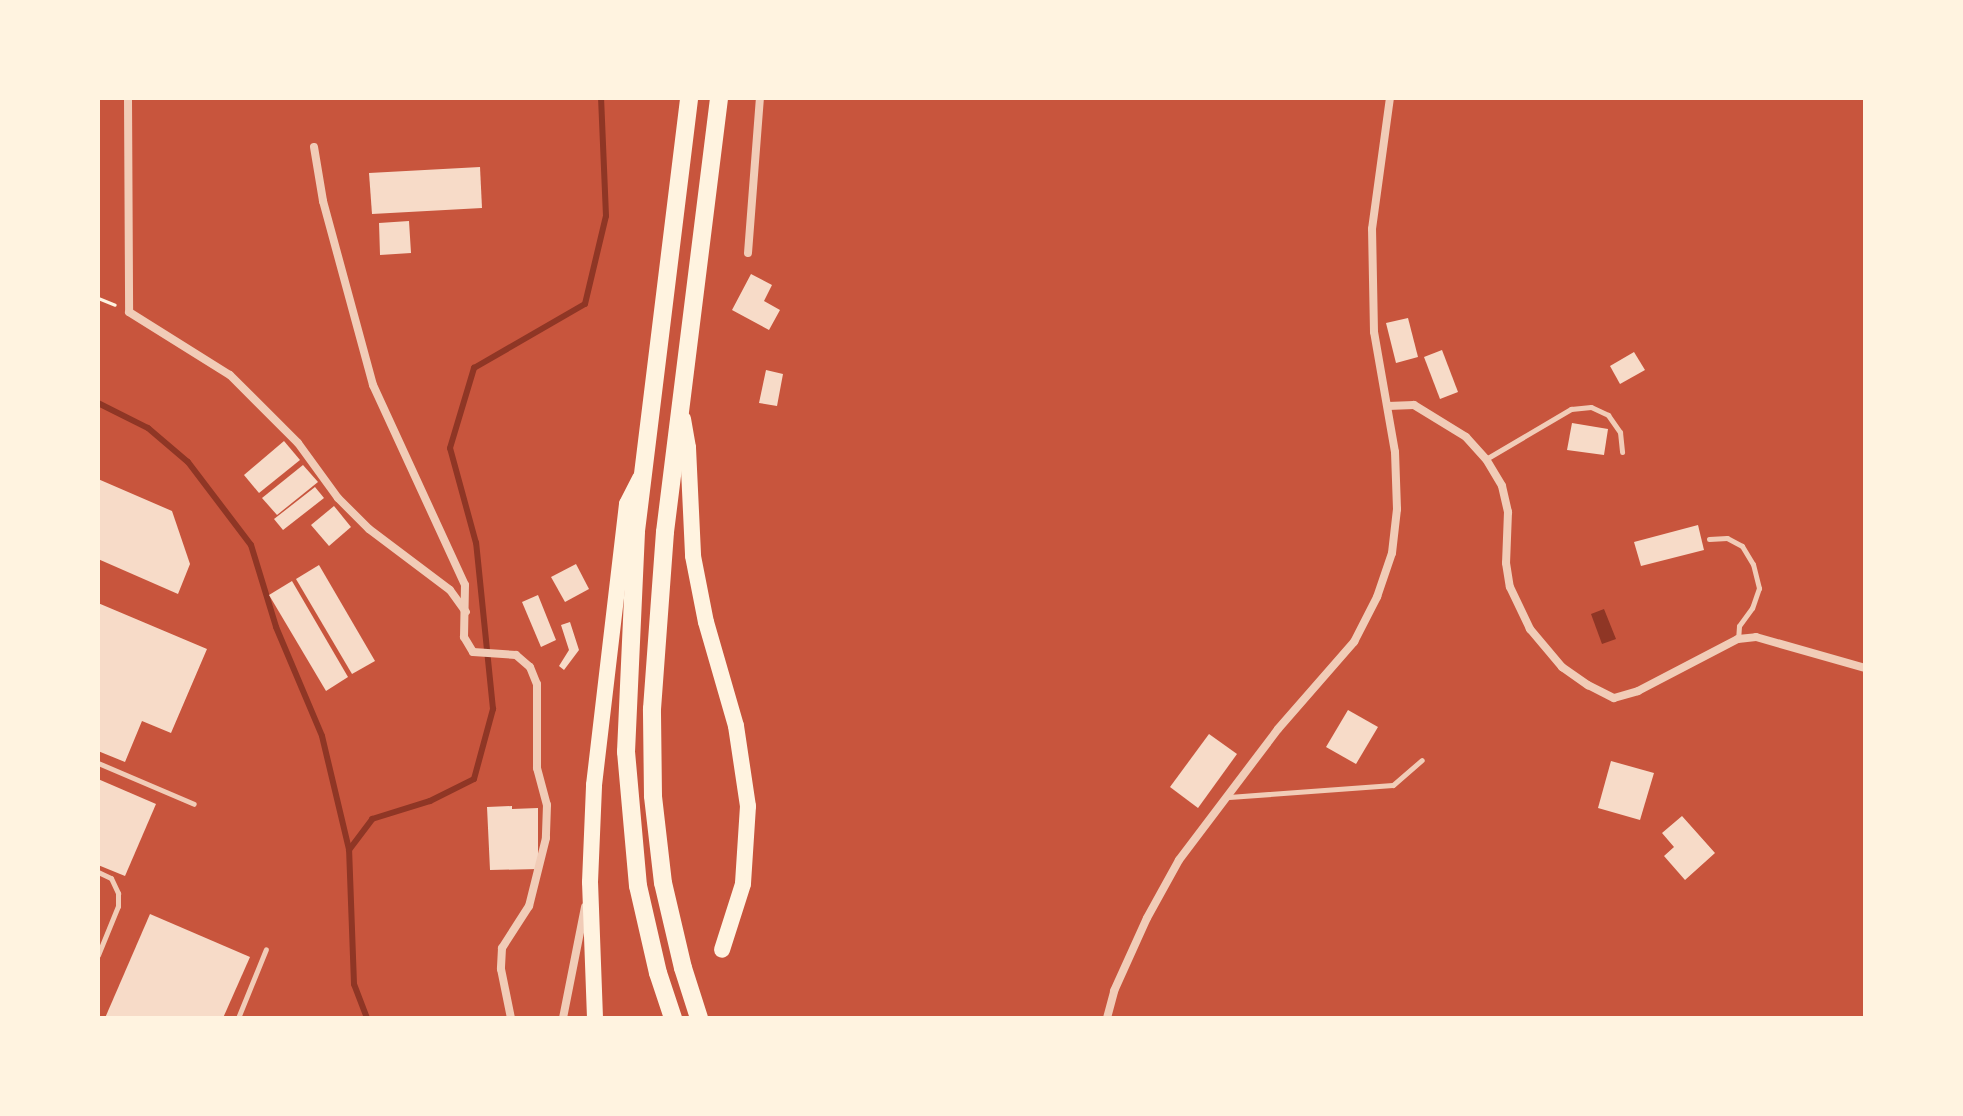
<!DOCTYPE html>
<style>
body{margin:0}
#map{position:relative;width:1963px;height:1116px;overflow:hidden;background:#c8553d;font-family:"DejaVu Sans",sans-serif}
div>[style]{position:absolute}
.water>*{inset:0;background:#8f3625}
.stream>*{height:6px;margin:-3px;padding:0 3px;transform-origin:3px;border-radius:3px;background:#8f3625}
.building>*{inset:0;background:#f7dbc8}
.path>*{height:3px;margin:-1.5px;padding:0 1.5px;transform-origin:1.5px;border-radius:1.5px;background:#fff3e0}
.service>*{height:5px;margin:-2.5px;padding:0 2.5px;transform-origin:2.5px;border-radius:2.5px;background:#f1ccb7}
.minor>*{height:8px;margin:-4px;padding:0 4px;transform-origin:4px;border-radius:4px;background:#f1ccb7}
.secondary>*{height:16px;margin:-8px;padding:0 8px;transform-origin:8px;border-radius:8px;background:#fff3e0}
.primary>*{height:18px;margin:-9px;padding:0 9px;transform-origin:9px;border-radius:9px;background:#fff3e0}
span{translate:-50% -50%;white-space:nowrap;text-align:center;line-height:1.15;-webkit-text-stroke:8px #fff3e0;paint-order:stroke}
.frame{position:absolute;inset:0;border:100px solid #fff3e0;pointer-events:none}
</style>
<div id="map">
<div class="water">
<i style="clip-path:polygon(1604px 609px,1616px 639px,1602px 644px,1591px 614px)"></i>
</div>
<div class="stream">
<i style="left:98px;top:403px;width:56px;rotate:26.6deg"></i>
<i style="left:148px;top:428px;width:52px;rotate:40.4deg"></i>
<i style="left:188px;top:462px;width:104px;rotate:52.8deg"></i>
<i style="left:251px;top:545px;width:86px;rotate:73deg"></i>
<i style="left:276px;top:627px;width:118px;rotate:67.1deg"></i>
<i style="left:322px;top:736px;width:116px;rotate:76.6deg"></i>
<i style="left:367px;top:1018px;width:36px;rotate:-111deg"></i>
<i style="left:354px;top:984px;width:134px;rotate:-92.1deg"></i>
<i style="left:349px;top:850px;width:39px;rotate:-53deg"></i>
<i style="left:372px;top:819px;width:61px;rotate:-17.2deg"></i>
<i style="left:430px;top:801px;width:49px;rotate:-26.6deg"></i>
<i style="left:474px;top:779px;width:73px;rotate:-74.8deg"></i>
<i style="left:493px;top:709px;width:167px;rotate:-95.8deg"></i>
<i style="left:476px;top:543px;width:98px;rotate:-105.3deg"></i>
<i style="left:450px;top:448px;width:84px;rotate:-73.3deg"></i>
<i style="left:474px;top:368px;width:128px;rotate:-30deg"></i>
<i style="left:585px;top:304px;width:90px;rotate:-76.6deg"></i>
<i style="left:606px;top:216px;width:118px;rotate:-92.4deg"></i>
</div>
<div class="building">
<i style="clip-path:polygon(480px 167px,482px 208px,372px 214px,369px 173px)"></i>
<i style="clip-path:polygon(409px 221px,411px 253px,380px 255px,379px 223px)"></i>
<i style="clip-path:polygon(751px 274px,772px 285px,764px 301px,780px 310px,769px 330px,732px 310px)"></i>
<i style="clip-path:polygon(1408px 318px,1418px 357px,1396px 363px,1386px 323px)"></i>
<i style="clip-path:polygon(1442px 350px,1458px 392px,1440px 399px,1424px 357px)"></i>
<i style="clip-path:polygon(1634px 352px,1645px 370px,1620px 384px,1610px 366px)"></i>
<i style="clip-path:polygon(766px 370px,783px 374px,777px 406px,759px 403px)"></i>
<i style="clip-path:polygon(1572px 423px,1608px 429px,1604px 455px,1567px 450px)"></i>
<i style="clip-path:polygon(284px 441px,300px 460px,259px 493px,244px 475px)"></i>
<i style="clip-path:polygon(303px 465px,318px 482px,277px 515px,262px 498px)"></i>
<i style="clip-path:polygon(98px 479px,172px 511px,190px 564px,178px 594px,98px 559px)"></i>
<i style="clip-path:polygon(315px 487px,324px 498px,283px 530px,274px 519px)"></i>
<i style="clip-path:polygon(334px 506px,351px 527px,329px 546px,311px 525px)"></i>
<i style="clip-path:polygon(1698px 525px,1704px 550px,1641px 566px,1634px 542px)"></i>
<i style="clip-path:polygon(576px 564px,589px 589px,565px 602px,551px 577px)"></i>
<i style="clip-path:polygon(319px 565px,375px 661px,352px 674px,296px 579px)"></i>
<i style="clip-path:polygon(292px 581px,348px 677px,326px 691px,269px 595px)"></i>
<i style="clip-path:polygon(538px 595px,556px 640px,541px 647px,522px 602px)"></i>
<i style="clip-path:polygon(98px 603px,207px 649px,171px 733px,142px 721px,125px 762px,98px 751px)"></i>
<i style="clip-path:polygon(570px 622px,579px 650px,564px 670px,559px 666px,569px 650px,561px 625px)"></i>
<i style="clip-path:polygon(1348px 710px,1378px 727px,1356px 764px,1326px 747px)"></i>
<i style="clip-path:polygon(1209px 734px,1237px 754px,1198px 808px,1170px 787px)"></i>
<i style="clip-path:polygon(1611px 761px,1654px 773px,1640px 820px,1598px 808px)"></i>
<i style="clip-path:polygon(98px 779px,156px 804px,125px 876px,98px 865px)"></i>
<i style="clip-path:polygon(512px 806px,512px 809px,538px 808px,538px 869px,490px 870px,487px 807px)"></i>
<i style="clip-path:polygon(1682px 816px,1715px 853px,1685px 880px,1664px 856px,1674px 847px,1662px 833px)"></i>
<i style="clip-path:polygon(150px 914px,250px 957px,223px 1018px,105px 1018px)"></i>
</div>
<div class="path">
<i style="left:98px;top:298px;width:18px;rotate:22deg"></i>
</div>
<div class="service">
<i style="left:1486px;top:459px;width:99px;rotate:-30.5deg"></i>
<i style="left:1571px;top:409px;width:20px;rotate:-6deg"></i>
<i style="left:1591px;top:407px;width:19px;rotate:25deg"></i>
<i style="left:1608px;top:415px;width:21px;rotate:55deg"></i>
<i style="left:1620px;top:432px;width:20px;rotate:84deg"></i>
<i style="left:1709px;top:539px;width:18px;rotate:-3deg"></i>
<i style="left:1727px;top:538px;width:17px;rotate:28deg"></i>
<i style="left:1742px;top:546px;width:21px;rotate:59deg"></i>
<i style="left:1753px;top:564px;width:25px;rotate:76deg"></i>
<i style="left:1759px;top:588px;width:21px;rotate:109deg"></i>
<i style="left:1752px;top:608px;width:22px;rotate:126deg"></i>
<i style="left:1739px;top:626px;width:13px;rotate:94deg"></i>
<i style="left:98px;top:763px;width:104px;rotate:23.1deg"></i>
<i style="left:1229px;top:797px;width:164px;rotate:-4.2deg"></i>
<i style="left:1393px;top:785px;width:38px;rotate:-41deg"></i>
<i style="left:98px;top:872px;width:14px;rotate:25deg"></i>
<i style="left:111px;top:878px;width:17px;rotate:65deg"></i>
<i style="left:118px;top:893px;width:13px;rotate:90deg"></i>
<i style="left:118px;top:906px;width:53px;rotate:112.2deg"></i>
<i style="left:238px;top:1018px;width:74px;rotate:-67.9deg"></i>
</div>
<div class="minor">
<i style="left:128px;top:98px;width:214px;rotate:89.7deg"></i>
<i style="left:129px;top:312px;width:119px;rotate:32deg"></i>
<i style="left:230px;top:375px;width:96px;rotate:45deg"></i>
<i style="left:298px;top:443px;width:68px;rotate:54deg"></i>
<i style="left:338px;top:498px;width:44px;rotate:45deg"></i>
<i style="left:369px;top:529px;width:101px;rotate:37deg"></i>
<i style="left:450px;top:590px;width:27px;rotate:54deg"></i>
<i style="left:314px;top:147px;width:55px;rotate:80.5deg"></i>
<i style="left:323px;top:201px;width:191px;rotate:74.8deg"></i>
<i style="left:373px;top:385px;width:220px;rotate:65.3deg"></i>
<i style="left:465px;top:585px;width:52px;rotate:91.1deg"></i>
<i style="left:464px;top:637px;width:17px;rotate:59deg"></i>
<i style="left:473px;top:652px;width:43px;rotate:4deg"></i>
<i style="left:516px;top:655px;width:18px;rotate:41deg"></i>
<i style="left:530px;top:667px;width:18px;rotate:68deg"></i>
<i style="left:537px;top:684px;width:84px;rotate:90deg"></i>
<i style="left:537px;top:768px;width:38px;rotate:75deg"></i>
<i style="left:547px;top:805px;width:33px;rotate:92deg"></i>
<i style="left:546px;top:838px;width:70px;rotate:104deg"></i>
<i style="left:529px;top:906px;width:50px;rotate:122.7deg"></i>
<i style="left:502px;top:948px;width:21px;rotate:93deg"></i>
<i style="left:501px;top:969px;width:50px;rotate:78.5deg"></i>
<i style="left:748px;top:253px;width:155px;rotate:-85.6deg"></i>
<i style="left:1388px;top:406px;width:26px;rotate:-2deg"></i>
<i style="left:1414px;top:405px;width:61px;rotate:31.6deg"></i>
<i style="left:1466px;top:437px;width:30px;rotate:48deg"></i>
<i style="left:1486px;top:459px;width:31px;rotate:59deg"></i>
<i style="left:1502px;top:486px;width:27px;rotate:77deg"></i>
<i style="left:1508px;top:512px;width:51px;rotate:92.2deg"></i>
<i style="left:1506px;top:563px;width:24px;rotate:81deg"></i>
<i style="left:1510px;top:587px;width:47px;rotate:64.5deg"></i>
<i style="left:1530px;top:629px;width:50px;rotate:49.9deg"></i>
<i style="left:1562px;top:667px;width:32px;rotate:35deg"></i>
<i style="left:1588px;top:685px;width:29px;rotate:27deg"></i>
<i style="left:1614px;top:698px;width:25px;rotate:-16deg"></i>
<i style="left:1638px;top:691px;width:113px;rotate:-27.5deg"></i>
<i style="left:1738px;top:639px;width:18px;rotate:-6deg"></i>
<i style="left:1756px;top:637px;width:113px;rotate:15.9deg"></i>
<i style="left:563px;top:1018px;width:113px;rotate:-78.8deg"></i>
<i style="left:1107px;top:1018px;width:28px;rotate:-75deg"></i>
<i style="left:1114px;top:991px;width:80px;rotate:-65.7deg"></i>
<i style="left:1147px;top:918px;width:66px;rotate:-61.1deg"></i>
<i style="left:1179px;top:860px;width:164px;rotate:-52.9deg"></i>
<i style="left:1278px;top:729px;width:116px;rotate:-48.9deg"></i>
<i style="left:1354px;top:642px;width:51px;rotate:-62.9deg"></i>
<i style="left:1377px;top:597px;width:46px;rotate:-71.2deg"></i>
<i style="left:1392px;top:553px;width:44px;rotate:-83.5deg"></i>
<i style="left:1397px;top:509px;width:57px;rotate:-92deg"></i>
<i style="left:1395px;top:452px;width:122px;rotate:-99.9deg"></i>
<i style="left:1374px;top:332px;width:103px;rotate:-91.1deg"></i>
<i style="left:1372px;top:229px;width:132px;rotate:-82.2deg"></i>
</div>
<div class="secondary">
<i style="left:683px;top:419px;width:29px;rotate:80deg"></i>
<i style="left:688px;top:448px;width:108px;rotate:87.3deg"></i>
<i style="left:693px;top:556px;width:67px;rotate:78.9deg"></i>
<i style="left:706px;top:622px;width:108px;rotate:73.9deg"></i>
<i style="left:736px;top:726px;width:81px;rotate:81.5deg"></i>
<i style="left:748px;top:806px;width:78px;rotate:93.7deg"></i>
<i style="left:743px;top:884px;width:69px;rotate:107.7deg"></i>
<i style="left:595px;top:1018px;width:136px;rotate:-92.1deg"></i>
<i style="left:590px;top:882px;width:97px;rotate:-87.6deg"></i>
<i style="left:594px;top:785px;width:283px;rotate:-83.3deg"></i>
<i style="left:627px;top:504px;width:29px;rotate:-63deg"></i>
</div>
<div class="primary">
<i style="left:673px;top:1018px;width:47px;rotate:-108.4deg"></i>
<i style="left:658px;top:973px;width:89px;rotate:-102.9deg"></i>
<i style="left:638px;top:886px;width:135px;rotate:-95.1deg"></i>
<i style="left:626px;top:752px;width:221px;rotate:-87.4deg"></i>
<i style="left:636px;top:531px;width:436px;rotate:-83deg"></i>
<i style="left:699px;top:1018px;width:52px;rotate:-107.7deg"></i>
<i style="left:683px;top:968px;width:87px;rotate:-103.2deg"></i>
<i style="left:663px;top:883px;width:88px;rotate:-96.6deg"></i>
<i style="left:653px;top:796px;width:87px;rotate:-90.7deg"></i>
<i style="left:652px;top:709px;width:177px;rotate:-85.8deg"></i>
<i style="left:665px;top:532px;width:437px;rotate:-82.9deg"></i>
</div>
<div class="frame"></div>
</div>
